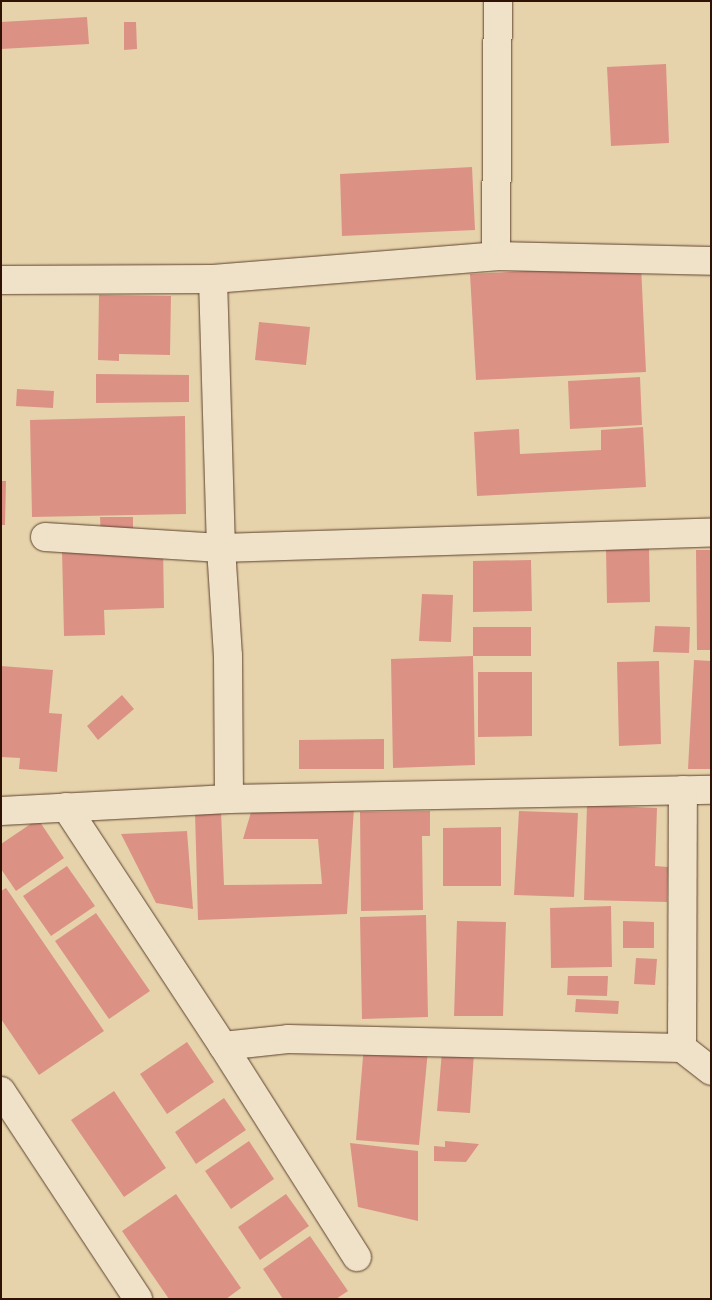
<!DOCTYPE html>
<style>
body{margin:0}
#map{position:relative;width:712px;height:1300px;overflow:hidden;background:#e6d3ab;font-family:Vollkorn,serif}
div>[style]{position:absolute}
.building>*{inset:0;background:#db9285}
.roads{filter:drop-shadow(0 0 1px #5e422e) drop-shadow(0 0 1px #5e422e)}
.minor>*{height:28px;margin:-14px;padding:0 14px;transform-origin:14px;border-radius:14px;background:#efe2c8}
span{translate:-50% -50%;white-space:nowrap;text-align:center;line-height:1.15;-webkit-text-stroke:4px #efe2c8;paint-order:stroke}
.frame{position:absolute;inset:0;border:2px solid #301204;pointer-events:none}
</style>
<div id="map">
<div class="building">
<i style="clip-path:polygon(87px 17px,89px 44px,1px 49px,1px 22px)"></i>
<i style="clip-path:polygon(124px 22px,136px 22px,137px 49px,124px 50px)"></i>
<i style="clip-path:polygon(666px 64px,669px 143px,611px 146px,607px 67px)"></i>
<i style="clip-path:polygon(472px 167px,475px 230px,342px 236px,340px 174px)"></i>
<i style="clip-path:polygon(641px 265px,646px 372px,476px 380px,470px 274px)"></i>
<i style="clip-path:polygon(99px 295px,171px 296px,170px 355px,119px 354px,119px 361px,98px 360px)"></i>
<i style="clip-path:polygon(259px 322px,310px 327px,306px 365px,255px 360px)"></i>
<i style="clip-path:polygon(96px 374px,189px 375px,189px 402px,96px 403px)"></i>
<i style="clip-path:polygon(640px 377px,642px 425px,570px 429px,568px 381px)"></i>
<i style="clip-path:polygon(17px 389px,54px 391px,53px 408px,16px 406px)"></i>
<i style="clip-path:polygon(185px 416px,186px 514px,32px 517px,30px 420px)"></i>
<i style="clip-path:polygon(643px 427px,646px 487px,477px 496px,474px 432px,519px 429px,520px 454px,601px 450px,601px 430px)"></i>
<i style="clip-path:polygon(1px 481px,6px 481px,5px 525px,1px 525px)"></i>
<i style="clip-path:polygon(100px 517px,133px 517px,133px 538px,101px 538px)"></i>
<i style="clip-path:polygon(163px 547px,164px 608px,104px 610px,105px 635px,64px 636px,62px 550px)"></i>
<i style="clip-path:polygon(649px 547px,650px 602px,607px 603px,606px 549px)"></i>
<i style="clip-path:polygon(696px 550px,711px 550px,711px 650px,697px 650px)"></i>
<i style="clip-path:polygon(531px 560px,532px 611px,473px 612px,473px 561px)"></i>
<i style="clip-path:polygon(422px 594px,453px 595px,451px 642px,419px 641px)"></i>
<i style="clip-path:polygon(655px 626px,690px 627px,689px 653px,653px 652px)"></i>
<i style="clip-path:polygon(473px 627px,531px 627px,531px 656px,473px 656px,475px 765px,393px 768px,391px 659px,473px 656px)"></i>
<i style="clip-path:polygon(694px 660px,711px 661px,711px 769px,688px 769px)"></i>
<i style="clip-path:polygon(659px 661px,661px 744px,619px 746px,617px 662px)"></i>
<i style="clip-path:polygon(1px 666px,53px 670px,49px 713px,62px 714px,57px 772px,19px 769px,20px 758px,1px 757px)"></i>
<i style="clip-path:polygon(478px 672px,532px 672px,532px 736px,478px 737px)"></i>
<i style="clip-path:polygon(122px 695px,134px 709px,98px 740px,87px 726px)"></i>
<i style="clip-path:polygon(384px 739px,384px 769px,299px 769px,299px 740px)"></i>
<i style="clip-path:polygon(587px 805px,657px 808px,655px 866px,668px 867px,667px 902px,584px 900px)"></i>
<i style="clip-path:polygon(354px 808px,347px 914px,198px 920px,195px 813px,221px 811px,224px 885px,322px 884px,318px 839px,243px 839px,252px 809px)"></i>
<i style="clip-path:polygon(430px 811px,430px 836px,422px 836px,423px 910px,361px 911px,360px 812px)"></i>
<i style="clip-path:polygon(519px 811px,578px 813px,574px 897px,514px 895px)"></i>
<i style="clip-path:polygon(38px 819px,64px 858px,16px 891px,1px 869px,1px 844px)"></i>
<i style="clip-path:polygon(501px 827px,501px 886px,443px 886px,443px 828px)"></i>
<i style="clip-path:polygon(187px 831px,193px 909px,156px 903px,121px 834px)"></i>
<i style="clip-path:polygon(67px 866px,95px 906px,51px 936px,23px 896px)"></i>
<i style="clip-path:polygon(6px 888px,104px 1031px,39px 1075px,1px 1019px,1px 891px)"></i>
<i style="clip-path:polygon(611px 906px,612px 967px,551px 968px,550px 908px)"></i>
<i style="clip-path:polygon(96px 913px,150px 991px,109px 1019px,55px 941px)"></i>
<i style="clip-path:polygon(426px 915px,428px 1017px,362px 1019px,360px 917px)"></i>
<i style="clip-path:polygon(457px 921px,506px 922px,503px 1016px,454px 1016px)"></i>
<i style="clip-path:polygon(623px 921px,654px 922px,654px 948px,623px 948px)"></i>
<i style="clip-path:polygon(636px 958px,657px 959px,655px 985px,634px 984px)"></i>
<i style="clip-path:polygon(568px 976px,608px 976px,607px 996px,567px 995px)"></i>
<i style="clip-path:polygon(576px 999px,619px 1001px,618px 1014px,575px 1012px)"></i>
<i style="clip-path:polygon(187px 1042px,214px 1082px,167px 1114px,140px 1074px)"></i>
<i style="clip-path:polygon(364px 1045px,428px 1050px,419px 1145px,356px 1140px)"></i>
<i style="clip-path:polygon(442px 1051px,474px 1053px,470px 1113px,437px 1111px)"></i>
<i style="clip-path:polygon(114px 1091px,166px 1168px,124px 1197px,71px 1120px)"></i>
<i style="clip-path:polygon(224px 1098px,246px 1130px,196px 1164px,175px 1132px)"></i>
<i style="clip-path:polygon(249px 1141px,274px 1179px,231px 1209px,205px 1171px)"></i>
<i style="clip-path:polygon(445px 1141px,479px 1144px,466px 1162px,434px 1161px,434px 1146px,445px 1147px)"></i>
<i style="clip-path:polygon(350px 1143px,418px 1151px,418px 1221px,358px 1207px)"></i>
<i style="clip-path:polygon(176px 1194px,241px 1288px,226px 1299px,169px 1299px,122px 1231px)"></i>
<i style="clip-path:polygon(286px 1194px,309px 1226px,260px 1260px,238px 1227px)"></i>
<i style="clip-path:polygon(310px 1236px,348px 1291px,336px 1299px,283px 1299px,263px 1269px)"></i>
</div>
<div class="roads">
<div class="minor">
<i style="left:496px;top:256px;width:255px;rotate:-89.6deg"></i>
<i style="left:213px;top:279px;width:269px;rotate:88.3deg"></i>
<i style="left:221px;top:548px;width:108px;rotate:86.3deg"></i>
<i style="left:228px;top:656px;width:143px;rotate:89.6deg"></i>
<i style="left:1px;top:280px;width:212px;rotate:-0.3deg"></i>
<i style="left:213px;top:279px;width:284px;rotate:-4.6deg"></i>
<i style="left:496px;top:256px;width:215px;rotate:1.3deg"></i>
<i style="left:45px;top:537px;width:176px;rotate:3.6deg"></i>
<i style="left:221px;top:548px;width:490px;rotate:-1.8deg"></i>
<i style="left:66px;top:807px;width:286px;rotate:56.7deg"></i>
<i style="left:223px;top:1046px;width:65px;rotate:-6.1deg"></i>
<i style="left:288px;top:1039px;width:394px;rotate:1.3deg"></i>
<i style="left:682px;top:1048px;width:37px;rotate:38deg"></i>
<i style="left:1px;top:811px;width:228px;rotate:-3deg"></i>
<i style="left:229px;top:799px;width:482px;rotate:-1.1deg"></i>
<i style="left:223px;top:1046px;width:250px;rotate:57.6deg"></i>
<i style="left:682px;top:1048px;width:258px;rotate:-89.8deg"></i>
<i style="left:1px;top:1091px;width:249px;rotate:56.6deg"></i>
</div>
</div>
<div class="frame"></div>
</div>
